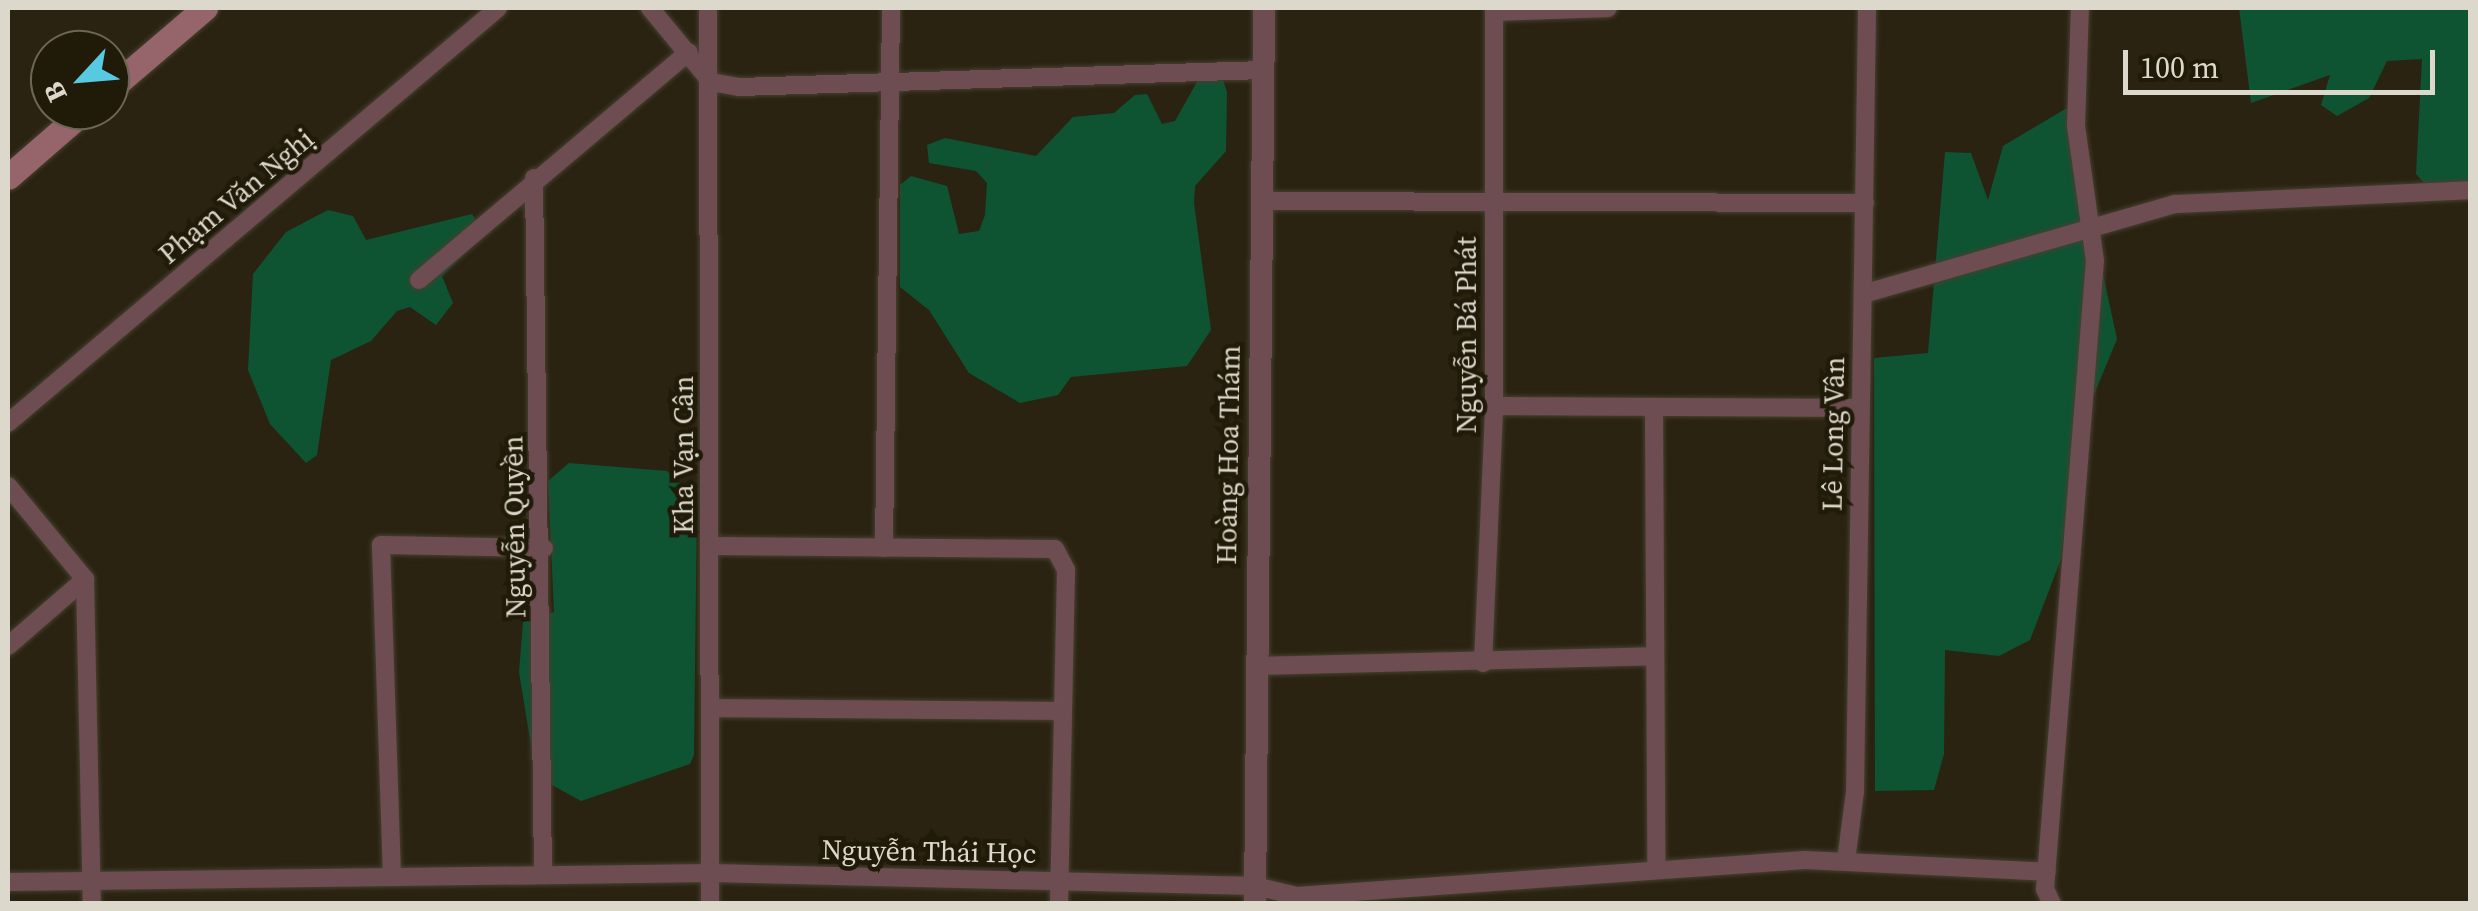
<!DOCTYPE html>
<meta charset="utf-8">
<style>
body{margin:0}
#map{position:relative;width:2478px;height:911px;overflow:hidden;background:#2a2311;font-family:"Source Serif 4",serif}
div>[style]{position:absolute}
.green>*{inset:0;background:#0e5433}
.roads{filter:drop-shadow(0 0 2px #46402f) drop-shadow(0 0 2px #46402f)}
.minor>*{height:18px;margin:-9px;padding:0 9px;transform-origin:9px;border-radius:9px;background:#6d4d52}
.tertiary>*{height:22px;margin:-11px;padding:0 11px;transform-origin:11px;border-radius:11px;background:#6d4d52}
.secondary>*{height:25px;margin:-12.5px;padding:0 12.5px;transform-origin:12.5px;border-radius:12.5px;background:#96646b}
span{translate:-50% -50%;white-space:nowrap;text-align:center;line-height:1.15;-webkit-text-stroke:9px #201a08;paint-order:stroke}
.street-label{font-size:28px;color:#dcd8cc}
.frame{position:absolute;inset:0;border:10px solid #dcd8cc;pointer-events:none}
.north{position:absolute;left:30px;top:30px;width:100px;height:100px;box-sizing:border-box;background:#201a08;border:2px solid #6b6656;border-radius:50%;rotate:244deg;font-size:28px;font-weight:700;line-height:40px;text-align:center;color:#dcd8cc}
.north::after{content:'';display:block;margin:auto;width:35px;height:45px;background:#57c9e1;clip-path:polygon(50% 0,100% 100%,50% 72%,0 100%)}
.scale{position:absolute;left:2123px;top:50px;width:312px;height:45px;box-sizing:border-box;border:5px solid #dcd8cc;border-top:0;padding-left:12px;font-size:30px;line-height:35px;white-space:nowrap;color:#dcd8cc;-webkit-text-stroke:8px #201a08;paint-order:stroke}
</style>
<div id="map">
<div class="green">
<i style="clip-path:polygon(2239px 8px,2470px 8px,2470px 181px,2424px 183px,2416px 174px,2422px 59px,2387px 61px,2369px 98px,2337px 116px,2321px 105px,2330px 75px,2251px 103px)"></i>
<i style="clip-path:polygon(1217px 62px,1227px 92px,1226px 151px,1195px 186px,1194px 203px,1211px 330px,1187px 366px,1071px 377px,1058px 395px,1020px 403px,969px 373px,929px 310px,900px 287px,900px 185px,911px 176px,947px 186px,959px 234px,979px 231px,985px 215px,987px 183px,976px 171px,929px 163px,927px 145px,945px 138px,1036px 156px,1073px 117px,1114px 113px,1135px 95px,1147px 94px,1162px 124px,1175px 121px,1206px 66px)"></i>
<i style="clip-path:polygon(2067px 108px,2117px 339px,2074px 443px,2061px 559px,2030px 640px,1999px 656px,1945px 650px,1944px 754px,1934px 790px,1875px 791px,1874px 358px,1928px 353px,1945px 152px,1971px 153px,1988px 200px,2003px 146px)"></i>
<i style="clip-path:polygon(328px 210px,353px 216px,366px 240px,472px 214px,485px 234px,442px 276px,453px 303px,436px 325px,410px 307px,397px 311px,371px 341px,331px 360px,317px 455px,306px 463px,270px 424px,248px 370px,253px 274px,286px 232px)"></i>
<i style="clip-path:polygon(569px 463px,667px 471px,697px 500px,694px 755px,690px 764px,581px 801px,536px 776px,519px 672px,523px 622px,554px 612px,548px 481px)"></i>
</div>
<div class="roads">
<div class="minor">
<i style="left:650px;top:8px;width:96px;rotate:50.5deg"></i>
<i style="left:711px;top:82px;width:29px;rotate:10deg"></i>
<i style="left:740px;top:87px;width:524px;rotate:-1.86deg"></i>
<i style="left:708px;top:8px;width:896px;rotate:89.87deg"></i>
<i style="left:1494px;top:12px;width:114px;rotate:-2deg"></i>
<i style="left:534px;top:178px;width:697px;rotate:89.26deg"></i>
<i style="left:1262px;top:201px;width:603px;rotate:0.19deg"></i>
<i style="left:419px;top:280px;width:353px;rotate:-40.2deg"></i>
<i style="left:1863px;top:294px;width:325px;rotate:-16.1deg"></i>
<i style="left:2175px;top:204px;width:295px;rotate:-2.7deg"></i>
<i style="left:1494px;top:406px;width:366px;rotate:0.3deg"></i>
<i style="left:1654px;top:410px;width:456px;rotate:89.7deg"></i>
<i style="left:8px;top:423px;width:642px;rotate:-40.26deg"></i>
<i style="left:8px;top:486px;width:121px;rotate:50.4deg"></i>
<i style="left:85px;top:579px;width:325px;rotate:88.8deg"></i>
<i style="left:711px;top:546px;width:344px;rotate:0.5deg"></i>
<i style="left:1055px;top:549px;width:24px;rotate:62deg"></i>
<i style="left:1066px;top:570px;width:334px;rotate:91.2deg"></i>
<i style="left:884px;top:548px;width:540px;rotate:-89.26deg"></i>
<i style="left:8px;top:646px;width:102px;rotate:-41deg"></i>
<i style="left:1483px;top:663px;width:257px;rotate:-87.5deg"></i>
<i style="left:1494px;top:406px;width:398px;rotate:-90deg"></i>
<i style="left:1255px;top:666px;width:400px;rotate:-1.4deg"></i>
<i style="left:711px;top:708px;width:348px;rotate:0.5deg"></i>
<i style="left:1846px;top:861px;width:70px;rotate:-82.6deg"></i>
<i style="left:1855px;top:792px;width:784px;rotate:-89.12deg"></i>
<i style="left:392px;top:877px;width:332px;rotate:-91.9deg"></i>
<i style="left:381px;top:545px;width:163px;rotate:1.1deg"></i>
<i style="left:8px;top:882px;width:703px;rotate:-0.73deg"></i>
<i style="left:711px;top:873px;width:544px;rotate:1.37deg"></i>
<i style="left:1255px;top:886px;width:43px;rotate:13.4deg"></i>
<i style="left:1297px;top:896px;width:509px;rotate:-4.05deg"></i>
<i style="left:1805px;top:860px;width:242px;rotate:2.8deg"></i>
<i style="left:2052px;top:904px;width:17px;rotate:-115deg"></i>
<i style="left:2045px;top:889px;width:630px;rotate:-85.45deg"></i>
<i style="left:2095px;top:261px;width:136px;rotate:-98deg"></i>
<i style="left:2076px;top:126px;width:118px;rotate:-88.1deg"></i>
</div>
<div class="tertiary">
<i style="left:1255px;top:904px;width:896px;rotate:-89.42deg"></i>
</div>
<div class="secondary">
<i style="left:110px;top:89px;width:125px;rotate:-40.5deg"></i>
<i style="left:8px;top:177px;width:102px;rotate:-41deg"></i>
</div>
</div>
<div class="street-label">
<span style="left:236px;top:196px;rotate:-40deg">Phạm Văn Nghị</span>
<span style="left:1466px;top:335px;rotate:-90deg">Nguyễn Bá Phát</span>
<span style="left:1833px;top:434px;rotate:-89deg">Lê Long Vân</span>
<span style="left:683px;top:455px;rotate:-90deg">Kha Vạn Cân</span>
<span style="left:1228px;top:455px;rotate:-89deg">Hoàng Hoa Thám</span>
<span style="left:514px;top:527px;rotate:-91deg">Nguyễn Quyền</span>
<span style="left:929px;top:851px;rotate:1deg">Nguyễn Thái Học</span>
</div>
<div class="frame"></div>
<div class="north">B</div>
<div class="scale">100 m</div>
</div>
